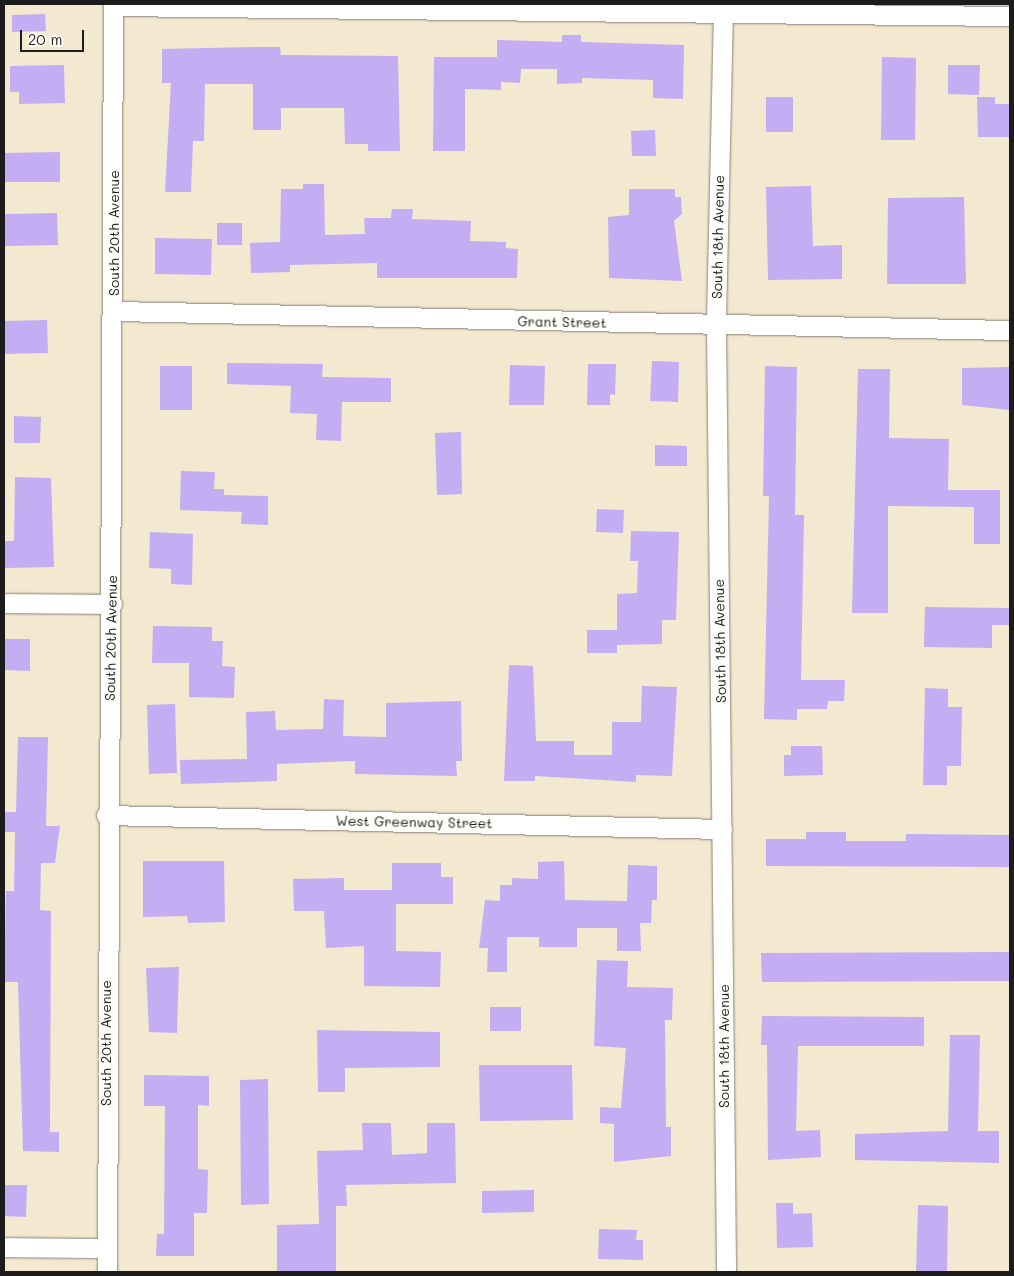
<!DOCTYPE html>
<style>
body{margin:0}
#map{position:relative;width:1014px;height:1276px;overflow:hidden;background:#f3e8d0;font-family:Mali,sans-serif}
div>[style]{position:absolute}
.building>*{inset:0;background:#c4adf3}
.roads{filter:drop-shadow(0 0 1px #888276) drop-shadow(0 0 1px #888276)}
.minor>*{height:19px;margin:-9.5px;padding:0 9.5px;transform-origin:9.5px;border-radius:9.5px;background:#fff}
span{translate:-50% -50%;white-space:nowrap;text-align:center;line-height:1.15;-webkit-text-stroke:5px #fdfcf7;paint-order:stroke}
.street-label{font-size:14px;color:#1c1c1c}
.frame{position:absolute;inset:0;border:5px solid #1c1c1c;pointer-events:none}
.scale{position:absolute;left:20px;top:30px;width:64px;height:22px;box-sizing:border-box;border:2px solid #1c1c1c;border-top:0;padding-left:6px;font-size:15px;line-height:18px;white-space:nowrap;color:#1c1c1c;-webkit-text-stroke:4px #fdfcf7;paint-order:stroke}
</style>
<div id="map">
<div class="building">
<i style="clip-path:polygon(45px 14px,46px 31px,12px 32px,12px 15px)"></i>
<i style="clip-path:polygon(562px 35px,581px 35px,581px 42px,684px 45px,683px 99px,653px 98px,653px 80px,582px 78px,582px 83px,557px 84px,557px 69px,521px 69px,520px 83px,501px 82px,501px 90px,465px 89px,465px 151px,433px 151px,434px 57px,497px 57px,497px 40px,562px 42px)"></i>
<i style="clip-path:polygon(252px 47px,280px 47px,281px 55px,398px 56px,400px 151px,368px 151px,368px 144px,345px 144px,344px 108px,281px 108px,281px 130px,253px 130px,253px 84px,205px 84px,204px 141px,193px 141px,191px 192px,165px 192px,171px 83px,162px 83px,162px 49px)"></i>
<i style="clip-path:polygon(882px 57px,916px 58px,915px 140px,881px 140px)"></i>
<i style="clip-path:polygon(64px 65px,65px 103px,19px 104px,19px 92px,10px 92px,10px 66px)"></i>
<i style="clip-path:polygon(948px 65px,980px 65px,979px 95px,948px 94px)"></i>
<i style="clip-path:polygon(766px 97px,793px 97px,793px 132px,766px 132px)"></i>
<i style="clip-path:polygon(977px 97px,995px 97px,995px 104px,1010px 104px,1010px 137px,978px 137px)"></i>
<i style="clip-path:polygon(655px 130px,656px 156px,632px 156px,631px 131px)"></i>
<i style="clip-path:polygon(60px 152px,60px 182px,4px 182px,4px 153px)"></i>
<i style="clip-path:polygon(303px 184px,324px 184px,325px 235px,365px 234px,364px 218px,391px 218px,392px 209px,413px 209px,412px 219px,471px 221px,470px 241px,506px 242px,506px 248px,518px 249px,517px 278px,377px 278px,377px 263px,290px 265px,290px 272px,251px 273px,250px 243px,280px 242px,281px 189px,303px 189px)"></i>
<i style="clip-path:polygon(811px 186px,813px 246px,842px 245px,842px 279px,768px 280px,766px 187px)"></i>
<i style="clip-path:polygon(629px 189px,675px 189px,675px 197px,681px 197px,682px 214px,674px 221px,682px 281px,609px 278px,608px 217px,629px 215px)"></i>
<i style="clip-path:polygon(964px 197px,966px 284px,887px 284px,888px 198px)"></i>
<i style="clip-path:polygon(57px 213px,58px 245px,4px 246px,4px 214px)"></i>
<i style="clip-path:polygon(217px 223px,242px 223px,242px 245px,217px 245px)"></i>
<i style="clip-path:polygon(155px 238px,212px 239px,211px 275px,155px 274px)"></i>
<i style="clip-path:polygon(47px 320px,48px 353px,4px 354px,4px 321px)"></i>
<i style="clip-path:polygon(652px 361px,679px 362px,678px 402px,650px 401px)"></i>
<i style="clip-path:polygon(227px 363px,323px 364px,322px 377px,391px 378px,391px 402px,342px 402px,341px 441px,316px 440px,317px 414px,290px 413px,291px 386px,227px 384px)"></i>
<i style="clip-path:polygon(588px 364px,616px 364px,615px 395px,610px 394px,610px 405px,587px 405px)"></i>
<i style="clip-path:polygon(510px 365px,545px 366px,544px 405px,509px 405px)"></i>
<i style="clip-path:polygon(160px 366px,192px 366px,192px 410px,160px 410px)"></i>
<i style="clip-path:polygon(765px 366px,797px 367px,795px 515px,804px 515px,801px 680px,845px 680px,844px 701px,828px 701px,827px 709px,797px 709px,797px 720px,764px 719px,769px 496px,763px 496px)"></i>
<i style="clip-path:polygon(1010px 367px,1010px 410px,962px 405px,962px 368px)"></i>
<i style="clip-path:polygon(858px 369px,890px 369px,889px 438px,949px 439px,948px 490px,1000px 490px,1000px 544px,974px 544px,974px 507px,888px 506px,888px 613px,852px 613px)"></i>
<i style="clip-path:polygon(14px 416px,41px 417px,40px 443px,14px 443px)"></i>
<i style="clip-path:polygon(461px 432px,462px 494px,437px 495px,435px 433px)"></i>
<i style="clip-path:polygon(655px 445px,687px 446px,687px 466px,655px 466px)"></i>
<i style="clip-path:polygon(181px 471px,215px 472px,214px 489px,224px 489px,224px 495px,268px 496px,268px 525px,241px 524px,242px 512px,180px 510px)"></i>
<i style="clip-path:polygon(15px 477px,51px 478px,54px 567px,5px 568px,4px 541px,14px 541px)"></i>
<i style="clip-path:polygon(597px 509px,624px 510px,623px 533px,596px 532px)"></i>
<i style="clip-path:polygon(631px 531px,679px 532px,676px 620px,662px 620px,662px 644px,617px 645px,617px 594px,637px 593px,638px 561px,630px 561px)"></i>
<i style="clip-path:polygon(150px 532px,193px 534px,192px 585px,171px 584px,171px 569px,149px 568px)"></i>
<i style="clip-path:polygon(925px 607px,1010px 608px,1010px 625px,992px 625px,992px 648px,924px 647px)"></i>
<i style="clip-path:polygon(153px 626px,212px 627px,212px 641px,223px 641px,222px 666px,235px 667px,234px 698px,189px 697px,189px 663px,152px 663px)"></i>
<i style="clip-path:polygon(587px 630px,617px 630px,617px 653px,587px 653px)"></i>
<i style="clip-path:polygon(4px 639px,30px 639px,30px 671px,4px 670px)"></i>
<i style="clip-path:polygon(509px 665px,533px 666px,536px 741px,574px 741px,574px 755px,612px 755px,612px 722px,641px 722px,642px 686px,677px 687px,672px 776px,636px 775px,636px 782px,535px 776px,535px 781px,504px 781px)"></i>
<i style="clip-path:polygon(925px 688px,948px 689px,948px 707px,962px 707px,961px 766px,947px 766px,947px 785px,923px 785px)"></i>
<i style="clip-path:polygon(324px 699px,344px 700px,343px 736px,386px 737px,386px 703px,461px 701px,462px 761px,456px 761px,457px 776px,355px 774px,355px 761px,277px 764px,277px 781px,181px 784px,180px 760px,247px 759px,246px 712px,275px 711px,276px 730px,323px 729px)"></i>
<i style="clip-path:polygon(175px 704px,177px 773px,149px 774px,147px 705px)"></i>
<i style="clip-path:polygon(18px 737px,48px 737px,46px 826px,60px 826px,55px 863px,41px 863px,40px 910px,51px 911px,50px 1132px,59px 1132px,59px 1152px,23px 1151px,18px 982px,4px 982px,6px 891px,14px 891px,15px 832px,4px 832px,4px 812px,16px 812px)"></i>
<i style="clip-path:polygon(791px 746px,822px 746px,823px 775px,784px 776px,784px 755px,791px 755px)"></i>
<i style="clip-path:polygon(806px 832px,846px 832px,846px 841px,906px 841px,906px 834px,1009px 835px,1010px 867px,766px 866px,766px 839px,806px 839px)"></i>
<i style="clip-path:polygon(143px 861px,224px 861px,225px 922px,188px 923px,187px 916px,143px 917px)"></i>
<i style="clip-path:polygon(564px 861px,565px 900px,627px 901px,628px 865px,657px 866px,657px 900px,652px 900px,651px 923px,640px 923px,641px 951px,617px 951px,617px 928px,577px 928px,577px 947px,539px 947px,539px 937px,507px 937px,507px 972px,487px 972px,488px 948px,479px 948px,485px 900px,500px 901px,500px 885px,512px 885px,512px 878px,538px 879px,538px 862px)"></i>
<i style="clip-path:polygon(392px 863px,441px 863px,441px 877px,453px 877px,453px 904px,396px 904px,396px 951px,441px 952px,440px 987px,364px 986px,364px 946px,326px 948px,324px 911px,294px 911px,293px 879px,344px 878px,344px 890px,392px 890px)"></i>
<i style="clip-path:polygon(1010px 952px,1010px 981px,762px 982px,761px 953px)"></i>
<i style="clip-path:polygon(597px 960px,628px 961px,627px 987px,673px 988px,672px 1020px,665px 1020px,666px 1127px,671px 1127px,671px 1156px,614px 1162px,614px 1124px,600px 1123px,600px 1107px,621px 1108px,626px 1048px,594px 1046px)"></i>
<i style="clip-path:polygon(179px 967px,177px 1033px,149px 1032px,146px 968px)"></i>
<i style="clip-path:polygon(490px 1007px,521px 1007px,521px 1031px,490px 1031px)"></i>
<i style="clip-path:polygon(762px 1016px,924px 1017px,924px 1046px,798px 1046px,796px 1131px,820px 1130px,821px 1157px,768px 1160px,767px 1045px,761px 1045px)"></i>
<i style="clip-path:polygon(317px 1030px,440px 1032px,440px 1067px,345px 1068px,345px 1092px,318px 1092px)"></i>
<i style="clip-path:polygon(950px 1035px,980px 1035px,978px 1131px,999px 1131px,999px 1163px,855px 1160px,855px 1134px,948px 1131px)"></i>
<i style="clip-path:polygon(479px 1065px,572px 1065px,573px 1120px,480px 1121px)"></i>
<i style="clip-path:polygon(144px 1075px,209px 1076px,209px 1106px,198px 1105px,198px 1169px,208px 1170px,207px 1213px,194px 1213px,194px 1256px,156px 1256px,157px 1234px,164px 1234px,165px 1106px,144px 1106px)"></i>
<i style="clip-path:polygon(268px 1079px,269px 1204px,241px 1205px,240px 1080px)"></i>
<i style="clip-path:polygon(362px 1123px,391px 1123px,392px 1155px,427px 1153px,427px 1123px,455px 1123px,456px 1183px,346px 1185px,347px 1206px,336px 1206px,336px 1272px,277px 1272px,277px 1225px,319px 1224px,317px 1151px,363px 1150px)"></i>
<i style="clip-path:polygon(4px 1185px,27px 1185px,26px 1217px,4px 1216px)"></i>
<i style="clip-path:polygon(534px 1190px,534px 1212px,482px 1213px,482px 1191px)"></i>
<i style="clip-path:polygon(776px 1203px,793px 1203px,793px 1214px,812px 1213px,813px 1247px,777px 1248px)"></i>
<i style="clip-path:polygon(918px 1205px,948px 1206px,947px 1272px,916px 1272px)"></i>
<i style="clip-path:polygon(599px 1229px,637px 1230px,636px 1240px,643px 1240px,643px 1260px,598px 1259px)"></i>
</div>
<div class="roads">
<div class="minor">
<i style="left:113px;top:6px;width:897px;rotate:0.64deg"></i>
<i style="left:723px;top:11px;width:315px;rotate:91.3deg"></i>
<i style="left:716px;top:326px;width:946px;rotate:89.39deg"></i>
<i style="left:115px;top:311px;width:895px;rotate:1.22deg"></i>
<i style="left:4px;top:603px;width:108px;rotate:0.5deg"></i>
<i style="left:106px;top:815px;width:616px;rotate:1.3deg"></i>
<i style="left:4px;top:1247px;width:103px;rotate:0.6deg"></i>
<i style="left:107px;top:1272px;width:1268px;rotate:-89.73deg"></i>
</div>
</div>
<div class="street-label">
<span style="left:114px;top:233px;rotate:-90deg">South 20th Avenue</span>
<span style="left:718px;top:237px;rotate:-89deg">South 18th Avenue</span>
<span style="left:562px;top:322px;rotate:1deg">Grant Street</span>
<span style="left:111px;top:638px;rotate:-89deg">South 20th Avenue</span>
<span style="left:720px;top:641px;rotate:-91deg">South 18th Avenue</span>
<span style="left:414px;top:822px;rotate:1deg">West Greenway Street</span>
<span style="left:106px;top:1043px;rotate:-90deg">South 20th Avenue</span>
<span style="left:724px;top:1046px;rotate:-90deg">South 18th Avenue</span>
</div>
<div class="frame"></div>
<div class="scale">20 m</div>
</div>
